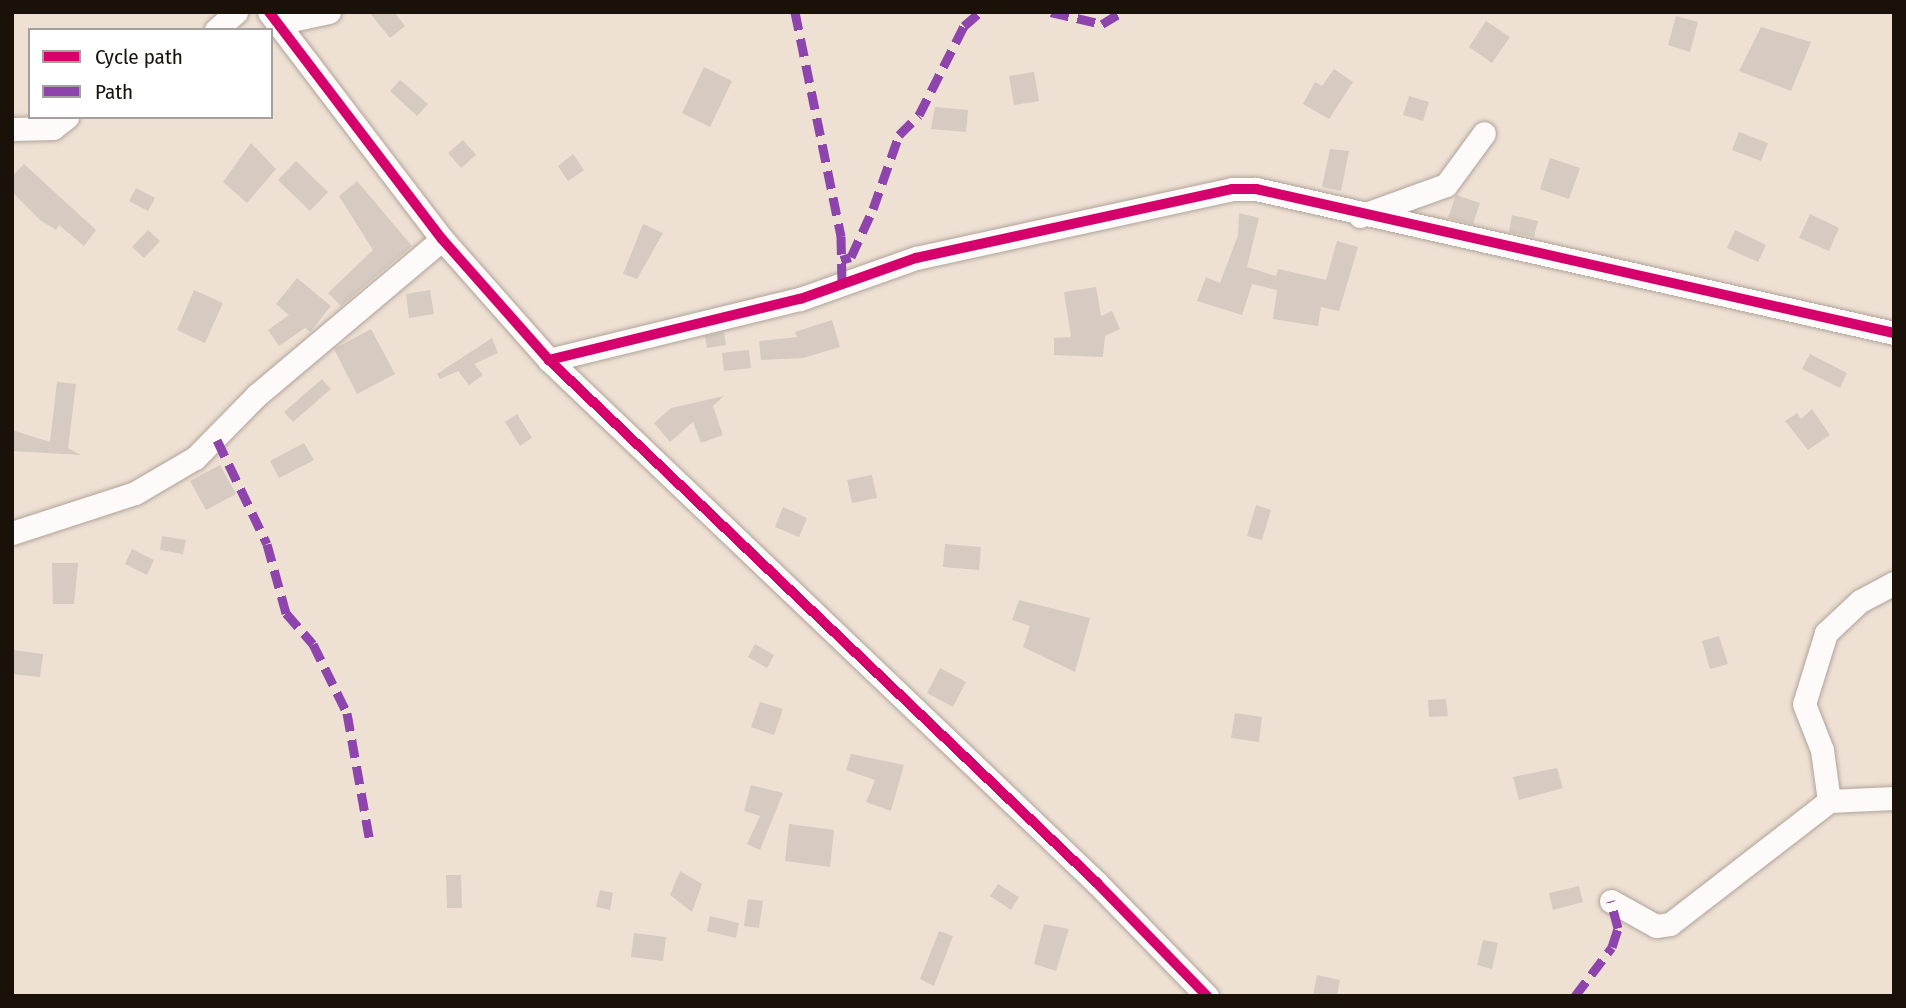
<!DOCTYPE html>
<style>
body{margin:0}
#map{position:relative;width:1906px;height:1008px;overflow:hidden;background:#efe0d4;font-family:"Fira Sans Condensed",sans-serif}
div>[style]{position:absolute}
.building>*{inset:0;background:#d6cac1}
.roads{filter:drop-shadow(0 0 2px #afa49a) drop-shadow(0 0 2px #afa49a)}
.minor>*{height:23px;margin:-11.5px;padding:0 11.5px;transform-origin:11.5px;border-radius:11.5px;background:#fdfaf9}
.quiet>*{height:9px;margin-top:-4.5px;transform-origin:0;background:repeating-linear-gradient(90deg,#8e44ad 0 18px,transparent 0 27px)}
.cycleway>*{height:10px;margin:-5px;padding:0 5px;transform-origin:5px;border-radius:5px;background:#d6006c}
span{translate:-50% -50%;white-space:nowrap;text-align:center;line-height:1.15;-webkit-text-stroke:5px #fff;paint-order:stroke}
.frame{position:absolute;inset:0;border:14px solid #1a1109;pointer-events:none}
.legend{position:absolute;left:28px;top:28px;width:245px;height:91px;box-sizing:border-box;background:#fff;border:2px solid #a3a09d;margin:0;padding:9px 12px;list-style:none;font-size:21px;color:#1a1109}
.legend li{display:flex;align-items:center;gap:14px;height:35px}
.legend b{width:35px;border:2px solid #a3a09d}
</style>
<div id="map">
<div class="building">
<i style="clip-path:polygon(369px 12px,394px 12px,405px 26px,390px 38px)"></i>
<i style="clip-path:polygon(1676px 16px,1698px 22px,1690px 52px,1668px 45px)"></i>
<i style="clip-path:polygon(1486px 21px,1510px 37px,1492px 63px,1469px 47px)"></i>
<i style="clip-path:polygon(1761px 27px,1811px 42px,1791px 91px,1739px 71px)"></i>
<i style="clip-path:polygon(704px 67px,732px 81px,710px 127px,682px 113px)"></i>
<i style="clip-path:polygon(1334px 69px,1353px 82px,1329px 119px,1303px 104px,1315px 82px,1322px 86px)"></i>
<i style="clip-path:polygon(1034px 72px,1039px 101px,1014px 105px,1009px 76px)"></i>
<i style="clip-path:polygon(400px 80px,428px 104px,417px 116px,390px 91px)"></i>
<i style="clip-path:polygon(1409px 96px,1429px 102px,1423px 121px,1403px 115px)"></i>
<i style="clip-path:polygon(935px 107px,968px 110px,966px 132px,931px 129px)"></i>
<i style="clip-path:polygon(1739px 132px,1768px 143px,1761px 161px,1732px 150px)"></i>
<i style="clip-path:polygon(463px 140px,476px 155px,461px 168px,448px 153px)"></i>
<i style="clip-path:polygon(251px 143px,276px 169px,247px 203px,223px 182px)"></i>
<i style="clip-path:polygon(1330px 149px,1349px 151px,1341px 191px,1322px 187px)"></i>
<i style="clip-path:polygon(573px 154px,584px 170px,568px 181px,558px 166px)"></i>
<i style="clip-path:polygon(1550px 158px,1580px 168px,1569px 199px,1540px 189px)"></i>
<i style="clip-path:polygon(296px 161px,328px 192px,310px 211px,278px 180px)"></i>
<i style="clip-path:polygon(24px 164px,96px 230px,84px 246px,59px 225px,56px 230px,40px 220px,12px 192px,12px 176px)"></i>
<i style="clip-path:polygon(357px 181px,412px 246px,341px 306px,328px 293px,373px 250px,339px 196px)"></i>
<i style="clip-path:polygon(136px 188px,155px 198px,148px 211px,129px 201px)"></i>
<i style="clip-path:polygon(1456px 195px,1480px 203px,1473px 224px,1448px 218px)"></i>
<i style="clip-path:polygon(1239px 213px,1259px 218px,1247px 267px,1276px 276px,1278px 269px,1326px 280px,1337px 241px,1358px 247px,1339px 311px,1321px 307px,1318px 326px,1273px 319px,1277px 290px,1252px 284px,1242px 315px,1197px 301px,1206px 277px,1220px 283px,1238px 235px)"></i>
<i style="clip-path:polygon(1810px 214px,1839px 228px,1829px 251px,1799px 238px)"></i>
<i style="clip-path:polygon(1512px 215px,1538px 221px,1534px 237px,1509px 232px)"></i>
<i style="clip-path:polygon(643px 224px,663px 233px,637px 279px,623px 274px)"></i>
<i style="clip-path:polygon(148px 230px,160px 241px,144px 258px,132px 247px)"></i>
<i style="clip-path:polygon(1735px 230px,1766px 245px,1758px 262px,1727px 248px)"></i>
<i style="clip-path:polygon(297px 278px,331px 306px,310px 332px,305px 328px,279px 346px,268px 330px,289px 315px,276px 304px)"></i>
<i style="clip-path:polygon(1096px 287px,1101px 316px,1112px 311px,1120px 329px,1105px 336px,1103px 357px,1054px 355px,1054px 338px,1071px 337px,1064px 292px)"></i>
<i style="clip-path:polygon(194px 290px,223px 303px,205px 343px,177px 330px)"></i>
<i style="clip-path:polygon(430px 290px,434px 314px,409px 318px,406px 294px)"></i>
<i style="clip-path:polygon(832px 320px,840px 347px,803px 358px,761px 360px,759px 341px,797px 337px,795px 332px)"></i>
<i style="clip-path:polygon(371px 329px,395px 374px,357px 394px,334px 349px)"></i>
<i style="clip-path:polygon(724px 332px,726px 345px,707px 348px,705px 336px)"></i>
<i style="clip-path:polygon(492px 338px,498px 353px,474px 364px,483px 375px,469px 385px,458px 371px,440px 379px,437px 374px)"></i>
<i style="clip-path:polygon(749px 350px,751px 368px,724px 371px,722px 353px)"></i>
<i style="clip-path:polygon(1810px 354px,1847px 373px,1840px 388px,1802px 369px)"></i>
<i style="clip-path:polygon(322px 379px,331px 389px,293px 422px,284px 412px)"></i>
<i style="clip-path:polygon(57px 382px,76px 384px,68px 448px,81px 455px,12px 451px,12px 430px,50px 442px)"></i>
<i style="clip-path:polygon(724px 396px,713px 406px,723px 435px,701px 443px,693px 422px,670px 442px,654px 423px,671px 408px)"></i>
<i style="clip-path:polygon(1812px 409px,1830px 435px,1808px 450px,1785px 421px,1797px 413px,1801px 419px)"></i>
<i style="clip-path:polygon(517px 414px,532px 438px,520px 446px,505px 422px)"></i>
<i style="clip-path:polygon(304px 443px,314px 460px,279px 478px,270px 461px)"></i>
<i style="clip-path:polygon(220px 465px,236px 494px,206px 510px,190px 481px)"></i>
<i style="clip-path:polygon(872px 475px,877px 498px,852px 503px,847px 480px)"></i>
<i style="clip-path:polygon(1256px 505px,1271px 510px,1262px 540px,1247px 536px)"></i>
<i style="clip-path:polygon(783px 507px,807px 518px,799px 537px,775px 527px)"></i>
<i style="clip-path:polygon(162px 536px,186px 540px,183px 554px,160px 550px)"></i>
<i style="clip-path:polygon(945px 544px,981px 547px,979px 570px,943px 567px)"></i>
<i style="clip-path:polygon(132px 549px,154px 560px,147px 575px,125px 564px)"></i>
<i style="clip-path:polygon(52px 563px,78px 563px,74px 604px,53px 604px)"></i>
<i style="clip-path:polygon(1019px 600px,1090px 618px,1075px 672px,1023px 647px,1030px 626px,1012px 620px)"></i>
<i style="clip-path:polygon(1719px 636px,1728px 664px,1710px 669px,1702px 641px)"></i>
<i style="clip-path:polygon(755px 644px,774px 655px,767px 668px,748px 657px)"></i>
<i style="clip-path:polygon(13px 650px,43px 654px,40px 677px,12px 674px)"></i>
<i style="clip-path:polygon(940px 668px,966px 682px,953px 707px,927px 693px)"></i>
<i style="clip-path:polygon(1446px 699px,1448px 716px,1429px 717px,1428px 700px)"></i>
<i style="clip-path:polygon(760px 702px,783px 709px,774px 735px,751px 727px)"></i>
<i style="clip-path:polygon(1235px 713px,1262px 717px,1259px 742px,1231px 738px)"></i>
<i style="clip-path:polygon(851px 754px,904px 765px,891px 811px,866px 802px,875px 780px,846px 770px)"></i>
<i style="clip-path:polygon(1557px 768px,1563px 788px,1519px 800px,1513px 777px)"></i>
<i style="clip-path:polygon(751px 785px,783px 793px,760px 850px,747px 844px,760px 816px,744px 811px)"></i>
<i style="clip-path:polygon(789px 824px,834px 830px,830px 867px,785px 861px)"></i>
<i style="clip-path:polygon(680px 871px,702px 884px,692px 912px,670px 895px)"></i>
<i style="clip-path:polygon(446px 875px,461px 875px,462px 908px,447px 908px)"></i>
<i style="clip-path:polygon(998px 884px,1019px 897px,1011px 910px,990px 896px)"></i>
<i style="clip-path:polygon(1579px 886px,1583px 902px,1553px 910px,1549px 893px)"></i>
<i style="clip-path:polygon(600px 890px,613px 893px,610px 910px,596px 907px)"></i>
<i style="clip-path:polygon(748px 899px,763px 901px,759px 928px,744px 926px)"></i>
<i style="clip-path:polygon(710px 916px,739px 923px,736px 938px,707px 931px)"></i>
<i style="clip-path:polygon(1044px 924px,1069px 929px,1056px 971px,1034px 964px)"></i>
<i style="clip-path:polygon(939px 931px,953px 936px,934px 986px,920px 979px)"></i>
<i style="clip-path:polygon(634px 933px,666px 937px,663px 961px,631px 957px)"></i>
<i style="clip-path:polygon(1483px 940px,1498px 943px,1492px 969px,1477px 965px)"></i>
<i style="clip-path:polygon(1317px 975px,1340px 980px,1337px 996px,1313px 996px)"></i>
</div>
<div class="roads">
<div class="minor">
<i style="left:269px;top:12px;width:285px;rotate:52.7deg"></i>
<i style="left:442px;top:239px;width:162px;rotate:48.5deg"></i>
<i style="left:549px;top:360px;width:758px;rotate:43.66deg"></i>
<i style="left:1097px;top:883px;width:158px;rotate:45.8deg"></i>
<i style="left:277px;top:23px;width:53px;rotate:-11.9deg"></i>
<i style="left:216px;top:30px;width:27px;rotate:-42deg"></i>
<i style="left:12px;top:129px;width:41px;rotate:-1.4deg"></i>
<i style="left:53px;top:128px;width:18px;rotate:-38deg"></i>
<i style="left:1360px;top:216px;width:91px;rotate:-19.8deg"></i>
<i style="left:1446px;top:185px;width:64px;rotate:-53.8deg"></i>
<i style="left:549px;top:360px;width:258px;rotate:-13.7deg"></i>
<i style="left:800px;top:299px;width:123px;rotate:-19.5deg"></i>
<i style="left:916px;top:258px;width:323px;rotate:-12.3deg"></i>
<i style="left:1232px;top:189px;width:24px"></i>
<i style="left:1256px;top:189px;width:654px;rotate:12.72deg"></i>
<i style="left:12px;top:533px;width:129px;rotate:-18deg"></i>
<i style="left:135px;top:493px;width:69px;rotate:-30.3deg"></i>
<i style="left:195px;top:458px;width:88px;rotate:-45.5deg"></i>
<i style="left:257px;top:395px;width:242px;rotate:-40.1deg"></i>
<i style="left:1894px;top:583px;width:38px;rotate:152deg"></i>
<i style="left:1860px;top:601px;width:47px;rotate:136.7deg"></i>
<i style="left:1826px;top:633px;width:74px;rotate:107.2deg"></i>
<i style="left:1804px;top:704px;width:49px;rotate:68.6deg"></i>
<i style="left:1822px;top:750px;width:51px;rotate:82.2deg"></i>
<i style="left:1829px;top:801px;width:65px;rotate:-2.6deg"></i>
<i style="left:1611px;top:901px;width:51px;rotate:29.1deg"></i>
<i style="left:1656px;top:926px;width:14px;rotate:-8deg"></i>
<i style="left:1670px;top:924px;width:201px;rotate:-37.7deg"></i>
</div>
</div>
<div class="quiet">
<i style="left:795px;top:12px;width:229px;rotate:78.4deg"></i>
<i style="left:841px;top:236px;width:48px;rotate:88.8deg"></i>
<i style="left:1051px;top:12px;width:52px;rotate:13.2deg"></i>
<i style="left:1102px;top:24px;width:23px;rotate:-31deg"></i>
<i style="left:841px;top:260px;width:10px;rotate:-17deg"></i>
<i style="left:851px;top:257px;width:53px;rotate:-65.4deg"></i>
<i style="left:873px;top:209px;width:78px;rotate:-70.6deg"></i>
<i style="left:899px;top:135px;width:28px;rotate:-45deg"></i>
<i style="left:919px;top:115px;width:100px;rotate:-63.2deg"></i>
<i style="left:964px;top:26px;width:21px;rotate:-41deg"></i>
<i style="left:217px;top:440px;width:115px;rotate:64.3deg"></i>
<i style="left:267px;top:544px;width:72px;rotate:74.6deg"></i>
<i style="left:286px;top:613px;width:41px;rotate:48.9deg"></i>
<i style="left:313px;top:644px;width:77px;rotate:63.8deg"></i>
<i style="left:347px;top:713px;width:131px;rotate:79.9deg"></i>
<i style="left:1575px;top:996px;width:61px;rotate:-52.9deg"></i>
<i style="left:1612px;top:947px;width:20px;rotate:-72deg"></i>
<i style="left:1618px;top:928px;width:28px;rotate:-105deg"></i>
</div>
<div class="cycleway">
<i style="left:269px;top:12px;width:285px;rotate:52.7deg"></i>
<i style="left:442px;top:239px;width:162px;rotate:48.5deg"></i>
<i style="left:549px;top:360px;width:758px;rotate:43.66deg"></i>
<i style="left:1097px;top:883px;width:158px;rotate:45.8deg"></i>
<i style="left:549px;top:360px;width:258px;rotate:-13.7deg"></i>
<i style="left:800px;top:299px;width:123px;rotate:-19.5deg"></i>
<i style="left:916px;top:258px;width:323px;rotate:-12.3deg"></i>
<i style="left:1232px;top:189px;width:24px"></i>
<i style="left:1256px;top:189px;width:654px;rotate:12.72deg"></i>
</div>
<div class="frame"></div>
<ul class="legend">
<li><b style="height:9px;background:#d6006c"></b>Cycle path</li>
<li><b style="height:9px;background:#8e44ad"></b>Path</li>
</ul>
</div>
